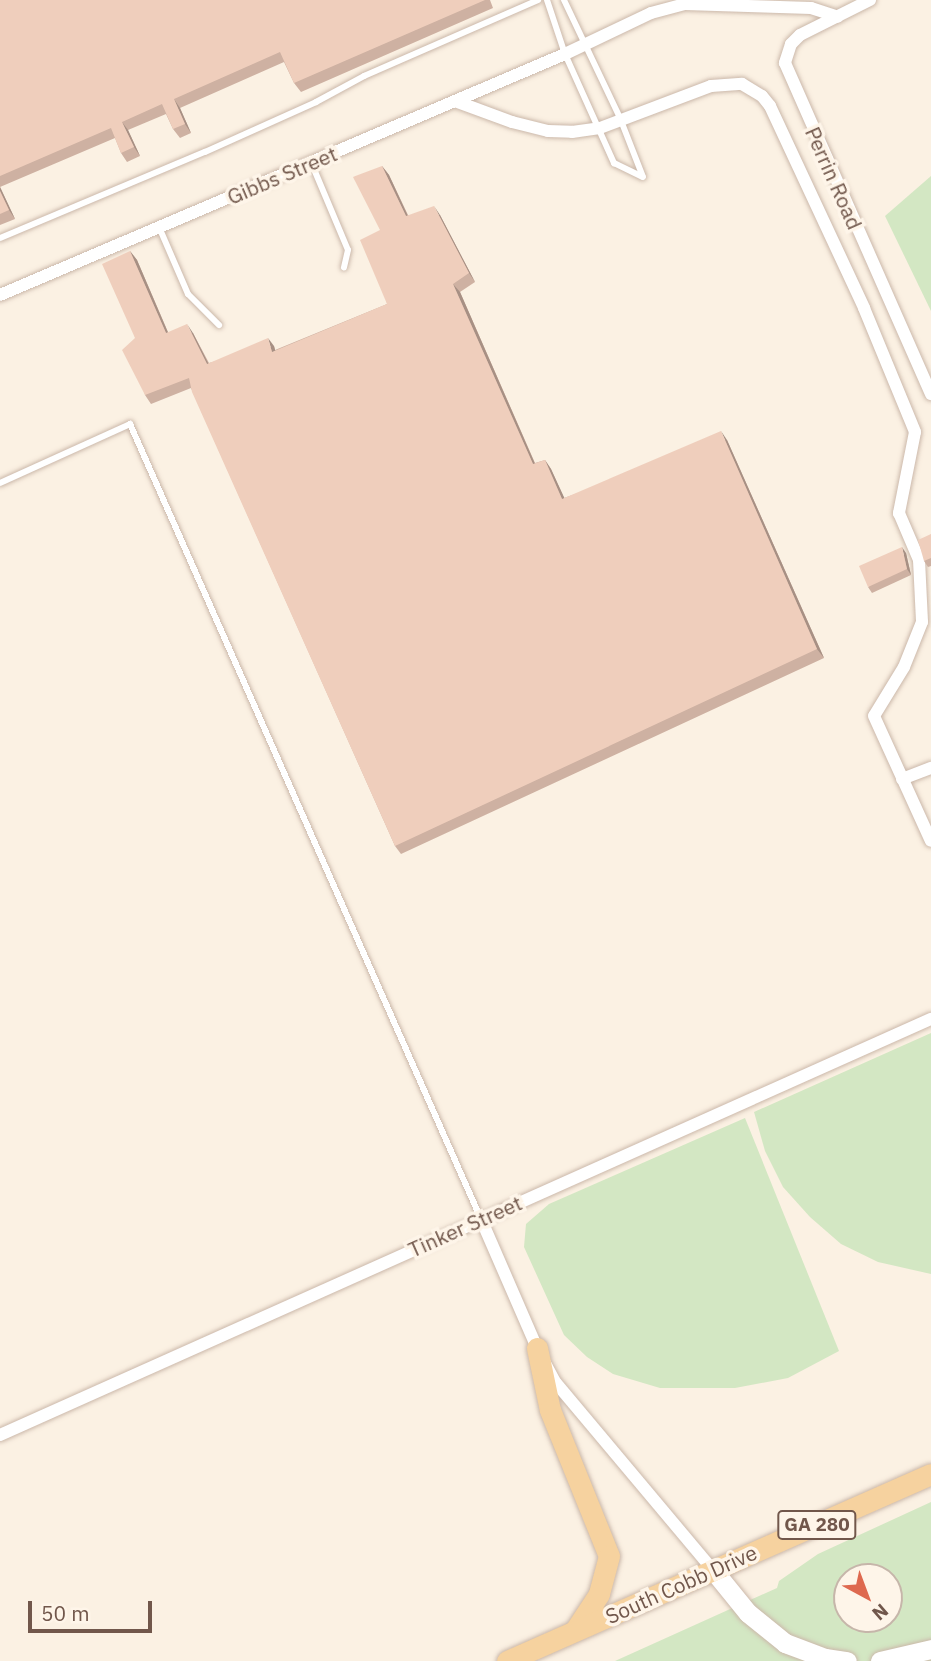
<!DOCTYPE html>
<style>
body{margin:0}
#map{position:relative;width:931px;height:1661px;overflow:hidden;background:#fbf1e3;font-family:"IBM Plex Sans",sans-serif}
div>[style]{position:absolute}
.green>*{inset:0;background:#d3e7c3}
.roads{filter:drop-shadow(0 0 2px #cbb8aa) drop-shadow(0 0 2px #cbb8aa)}
.service>*{height:6px;margin:-3px;padding:0 3px;transform-origin:3px;border-radius:3px;background:#fff}
.minor>*{height:12px;margin:-6px;padding:0 6px;transform-origin:6px;border-radius:6px;background:#fff}
.secondary>*{height:19px;margin:-9.5px;padding:0 9.5px;transform-origin:9.5px;border-radius:9.5px;background:#fff}
.primary>*{height:21px;margin:-10.5px;padding:0 10.5px;transform-origin:10.5px;border-radius:10.5px;background:#f6d29f}
.wall>*{inset:0;background:#ceb1a2}
.shaded-wall>*{inset:0;background:#a79084}
.building>*{inset:0;background:#efcebc}
span{translate:-50% -50%;white-space:nowrap;text-align:center;line-height:1.15;-webkit-text-stroke:7px #fef5e9;paint-order:stroke}
.shield-label span{padding:2px 5px;background:#fef5e9;border:2px solid;border-radius:5px;-webkit-text-stroke-width:0}
.shield-label{font-size:19px;color:#71574b;font-weight:700}
.street-label{font-size:21px;color:#71574b}
.north{position:absolute;left:833px;top:1563px;width:70px;height:70px;box-sizing:border-box;background:#fef5e9;border:2px solid #c6b6aa;border-radius:50%;rotate:139deg;font-size:19px;font-weight:700;line-height:28px;text-align:center;color:#71574b}
.north::after{content:'';display:block;margin:auto;width:24px;height:32px;background:#de694f;clip-path:polygon(50% 0,100% 100%,50% 72%,0 100%)}
.scale{position:absolute;left:28px;top:1601px;width:124px;height:32px;box-sizing:border-box;border:4px solid #71574b;border-top:0;padding-left:9px;font-size:21px;line-height:24px;white-space:nowrap;color:#71574b;-webkit-text-stroke:5px #fef5e9;paint-order:stroke}
</style>
<div id="map">
<div class="green">
<i style="clip-path:polygon(931px 176px,931px 311px,885px 216px)"></i>
<i style="clip-path:polygon(931px 1033px,931px 1274px,878px 1262px,841px 1244px,810px 1217px,783px 1187px,765px 1151px,754px 1112px)"></i>
<i style="clip-path:polygon(745px 1118px,839px 1351px,788px 1378px,735px 1388px,660px 1388px,613px 1374px,587px 1357px,564px 1335px,524px 1247px,526px 1224px,549px 1204px)"></i>
<i style="clip-path:polygon(evenodd,931px 1502px,931px 1661px,615px 1661px,777px 1588px,779px 1581px,818px 1554px,931px 1502px,847px 1577px,889px 1577px,889px 1619px,847px 1619px,847px 1577px)"></i>
</div>
<div class="roads">
<div class="service">
<i style="left:547px;top:0;width:57px;rotate:71.6deg"></i>
<i style="left:565px;top:54px;width:120px;rotate:65.8deg"></i>
<i style="left:614px;top:163px;width:32px;rotate:26deg"></i>
<i style="left:564px;top:0;width:131px;rotate:64.6deg"></i>
<i style="left:620px;top:118px;width:63px;rotate:68.7deg"></i>
<i style="left:311px;top:162px;width:95px;rotate:67.2deg"></i>
<i style="left:348px;top:250px;width:18px;rotate:103deg"></i>
<i style="left:159px;top:227px;width:73px;rotate:66.6deg"></i>
<i style="left:188px;top:294px;width:44px;rotate:45deg"></i>
<i style="left:0;top:238px;width:222px;rotate:-22.8deg"></i>
<i style="left:205px;top:152px;width:122px;rotate:-24.2deg"></i>
<i style="left:316px;top:102px;width:55px;rotate:-28.4deg"></i>
<i style="left:364px;top:76px;width:190px;rotate:-23.6deg"></i>
<i style="left:0;top:483px;width:143px;rotate:-24.4deg"></i>
<i style="left:130px;top:424px;width:869px;rotate:66.18deg"></i>
</div>
<div class="minor">
<i style="left:870px;top:0;width:78px;rotate:153.4deg"></i>
<i style="left:800px;top:35px;width:13px;rotate:135deg"></i>
<i style="left:791px;top:44px;width:20px;rotate:108deg"></i>
<i style="left:785px;top:63px;width:362px;rotate:66.2deg"></i>
<i style="left:455px;top:101px;width:61px;rotate:20.2deg"></i>
<i style="left:512px;top:122px;width:37px;rotate:14deg"></i>
<i style="left:548px;top:131px;width:24px;rotate:2deg"></i>
<i style="left:572px;top:132px;width:28px;rotate:-8deg"></i>
<i style="left:600px;top:128px;width:119px;rotate:-20.7deg"></i>
<i style="left:711px;top:86px;width:31px;rotate:-4deg"></i>
<i style="left:742px;top:84px;width:23px;rotate:31deg"></i>
<i style="left:762px;top:96px;width:13px;rotate:51deg"></i>
<i style="left:770px;top:106px;width:223px;rotate:65deg"></i>
<i style="left:864px;top:308px;width:134px;rotate:67.6deg"></i>
<i style="left:915px;top:432px;width:83px;rotate:101.2deg"></i>
<i style="left:899px;top:513px;width:51px;rotate:66.9deg"></i>
<i style="left:919px;top:560px;width:62px;rotate:87.2deg"></i>
<i style="left:922px;top:622px;width:48px;rotate:111.8deg"></i>
<i style="left:904px;top:667px;width:57px;rotate:121.5deg"></i>
<i style="left:874px;top:716px;width:137px;rotate:65.5deg"></i>
<i style="left:0;top:295px;width:614px;rotate:-23.1deg"></i>
<i style="left:565px;top:54px;width:95px;rotate:-25.5deg"></i>
<i style="left:651px;top:13px;width:35px;rotate:-15deg"></i>
<i style="left:685px;top:4px;width:126px;rotate:1.8deg"></i>
<i style="left:811px;top:8px;width:28px;rotate:18deg"></i>
<i style="left:902px;top:779px;width:31px;rotate:-21deg"></i>
<i style="left:481px;top:1219px;width:141px;rotate:66.5deg"></i>
<i style="left:537px;top:1348px;width:40px;rotate:62deg"></i>
<i style="left:556px;top:1383px;width:244px;rotate:50deg"></i>
<i style="left:0;top:1435px;width:1020px;rotate:-24.08deg"></i>
</div>
<div class="secondary">
<i style="left:713px;top:1570px;width:55px;rotate:50.9deg"></i>
<i style="left:748px;top:1613px;width:48px;rotate:39deg"></i>
<i style="left:785px;top:1643px;width:43px;rotate:20.6deg"></i>
<i style="left:825px;top:1658px;width:22px;rotate:8deg"></i>
<i style="left:880px;top:1661px;width:52px;rotate:-13.2deg"></i>
</div>
<div class="primary">
<i style="left:537px;top:1348px;width:63px;rotate:78.2deg"></i>
<i style="left:550px;top:1410px;width:157px;rotate:68deg"></i>
<i style="left:609px;top:1556px;width:39px;rotate:105deg"></i>
<i style="left:599px;top:1594px;width:42px;rotate:123.3deg"></i>
<i style="left:507px;top:1661px;width:463px;rotate:-23.8deg"></i>
</div>
</div>
<div class="wall">
<i style="clip-path:polygon(0 0,490px 0,493px 8px,301px 92px,294px 83px,284px 62px,180px 108px,191px 133px,180px 138px,173px 129px,166px 114px,128px 130px,140px 156px,127px 162px,121px 153px,115px 138px,0 187px,15px 219px,0 225px)"></i>
<i style="clip-path:polygon(382px 166px,389px 175px,408px 215px,440px 215px,475px 282px,460px 292px,535px 463px,545px 460px,551px 469px,564px 498px,727px 440px,824px 658px,401px 854px,395px 846px,191px 388px,151px 404px,145px 395px,135px 338px,130px 251px,137px 260px,168px 332px,193px 333px,209px 363px,274px 346px,275px 350px,387px 304px,380px 230px)"></i>
<i style="clip-path:polygon(931px 534px,931px 566px,928px 567px,924px 561px)"></i>
<i style="clip-path:polygon(906px 553px,911px 575px,872px 593px,868px 587px)"></i>
</div>
<div class="shaded-wall">
<i style="clip-path:polygon(174px 99px,180px 108px,191px 133px,185px 124px)"></i>
<i style="clip-path:polygon(122px 122px,128px 130px,140px 156px,134px 147px)"></i>
<i style="clip-path:polygon(382px 166px,389px 175px,412px 225px,406px 216px)"></i>
<i style="clip-path:polygon(0 187px,15px 219px,9px 210px,0 191px)"></i>
<i style="clip-path:polygon(434px 206px,440px 215px,475px 282px,469px 273px)"></i>
<i style="clip-path:polygon(130px 251px,137px 260px,172px 342px,166px 333px)"></i>
<i style="clip-path:polygon(453px 284px,460px 292px,539px 473px,533px 464px)"></i>
<i style="clip-path:polygon(187px 324px,193px 333px,213px 373px,207px 364px)"></i>
<i style="clip-path:polygon(268px 338px,274px 346px,278px 361px,272px 352px)"></i>
<i style="clip-path:polygon(721px 431px,727px 440px,824px 658px,817px 649px)"></i>
<i style="clip-path:polygon(545px 460px,551px 469px,569px 508px,562px 499px)"></i>
<i style="clip-path:polygon(902px 547px,906px 553px,911px 575px,907px 569px)"></i>
</div>
<div class="building">
<i style="clip-path:polygon(0 0,485px 0,294px 83px,280px 52px,174px 99px,185px 124px,173px 129px,162px 104px,122px 122px,134px 147px,121px 153px,111px 128px,0 176px)"></i>
<i style="clip-path:polygon(382px 166px,406px 216px,434px 206px,469px 273px,453px 284px,533px 464px,545px 460px,562px 499px,721px 431px,817px 649px,395px 846px,192px 392px,189px 378px,145px 395px,122px 350px,135px 338px,102px 264px,130px 251px,166px 333px,187px 324px,207px 364px,268px 338px,272px 352px,387px 304px,360px 240px,380px 230px,353px 177px)"></i>
<i style="clip-path:polygon(0 191px,9px 210px,0 214px)"></i>
<i style="clip-path:polygon(931px 534px,931px 558px,924px 561px,918px 540px)"></i>
<i style="clip-path:polygon(902px 547px,907px 569px,868px 587px,859px 566px)"></i>
</div>
<div class="shield-label">
<span style="left:817px;top:1525px">GA 280</span>
</div>
<div class="street-label">
<span style="left:282px;top:175px;rotate:-23deg">Gibbs Street</span>
<span style="left:834px;top:178px;rotate:66deg">Perrin Road</span>
<span style="left:465px;top:1226px;rotate:-24deg">Tinker Street</span>
<span style="left:681px;top:1584px;rotate:-24deg">South Cobb Drive</span>
</div>
<div class="north">N</div>
<div class="scale">50 m</div>
</div>
